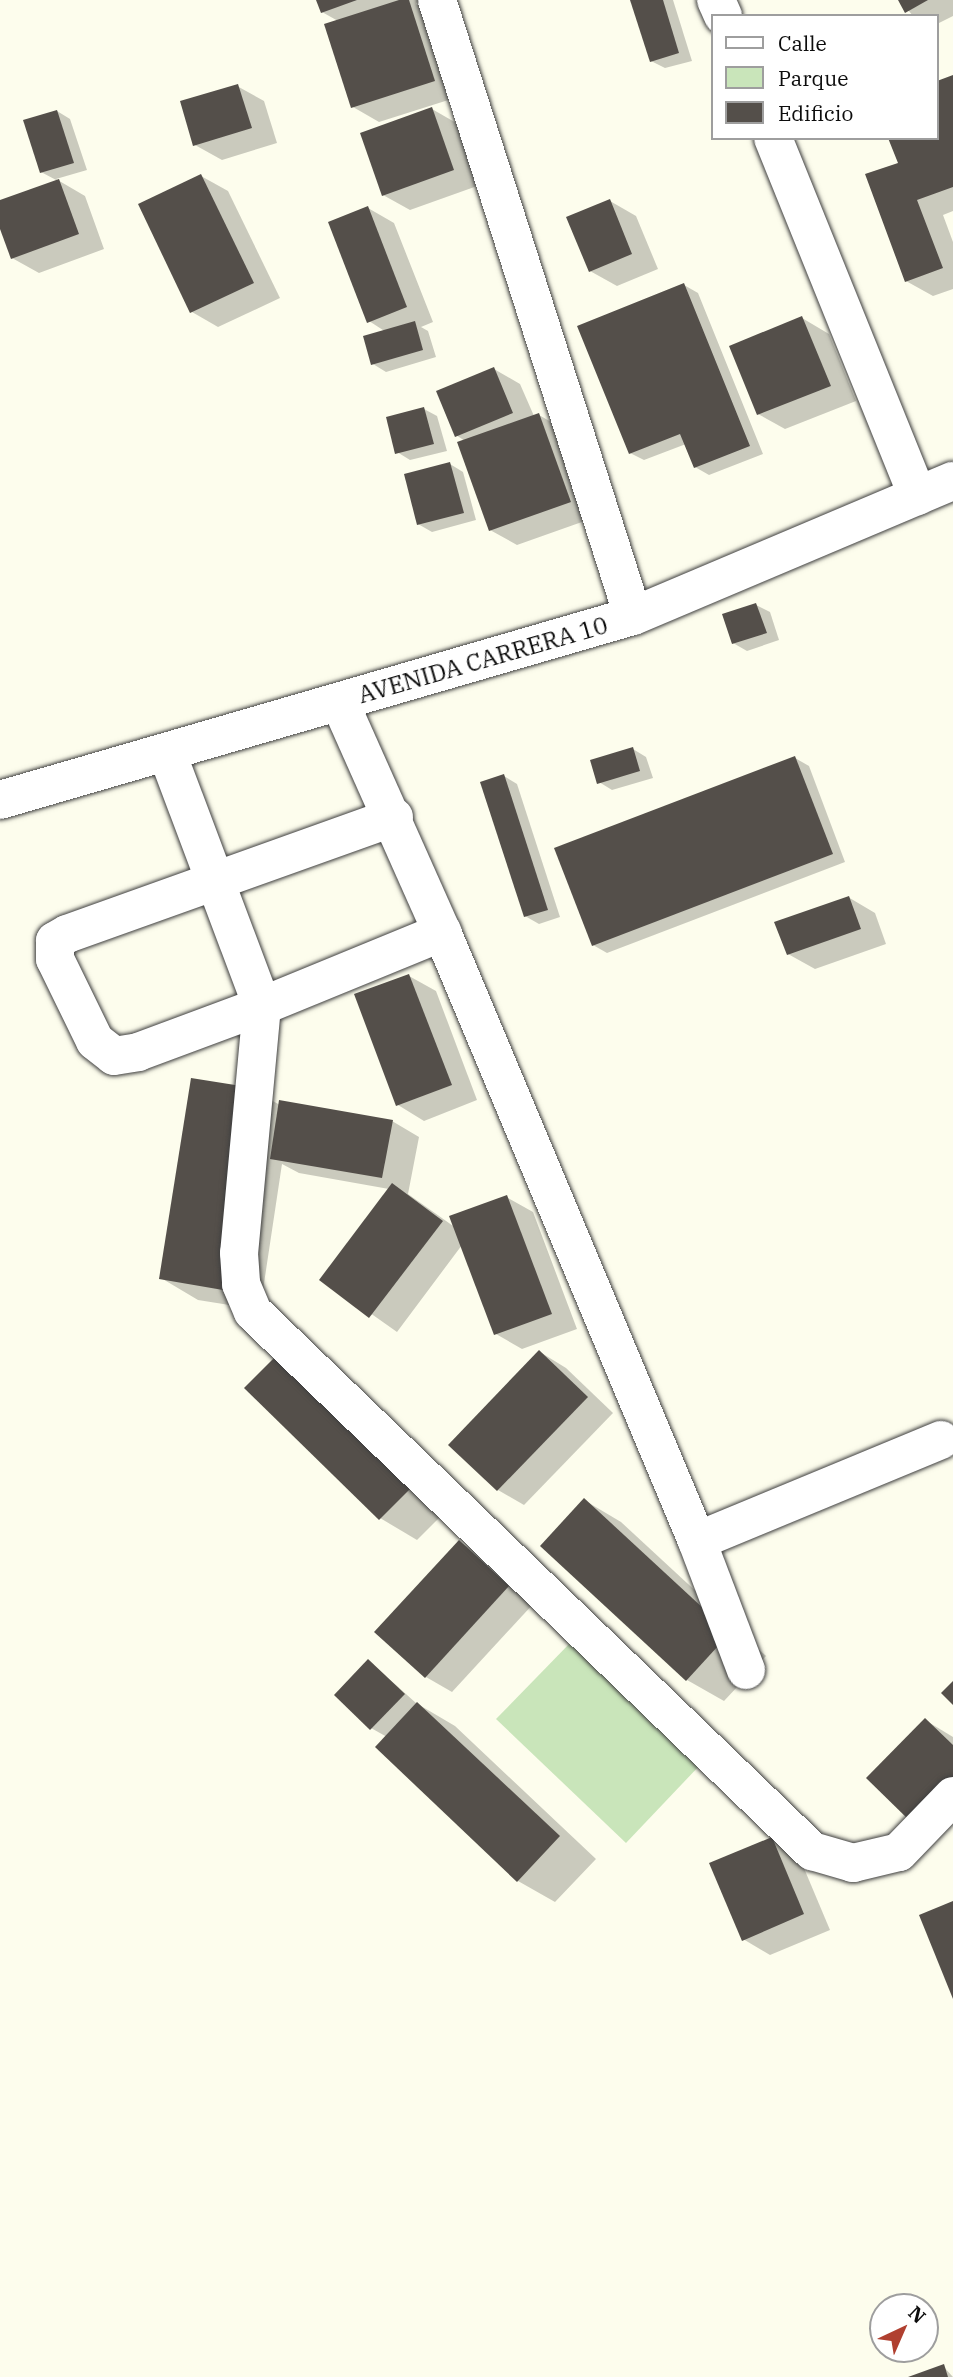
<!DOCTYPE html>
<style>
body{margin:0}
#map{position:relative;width:953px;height:2377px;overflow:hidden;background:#fdfded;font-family:"IBM Plex Serif",serif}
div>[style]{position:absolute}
.green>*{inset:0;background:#c9e5ba}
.shadow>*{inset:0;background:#0003}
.building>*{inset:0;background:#544f4a}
.roads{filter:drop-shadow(0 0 2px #3f3f3f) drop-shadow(0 0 2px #3f3f3f)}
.minor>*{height:38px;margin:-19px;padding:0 19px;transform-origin:19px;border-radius:19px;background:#fff}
span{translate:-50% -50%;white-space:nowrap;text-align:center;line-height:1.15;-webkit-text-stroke:7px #fff;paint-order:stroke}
.street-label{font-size:24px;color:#0c0c0c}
.legend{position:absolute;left:711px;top:14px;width:228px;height:126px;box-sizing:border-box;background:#fff;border:2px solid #9e9e9e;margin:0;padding:9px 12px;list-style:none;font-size:21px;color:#0c0c0c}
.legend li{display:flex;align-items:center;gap:14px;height:35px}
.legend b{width:35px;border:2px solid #9e9e9e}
.north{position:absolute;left:869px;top:2293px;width:70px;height:70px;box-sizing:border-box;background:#fff;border:2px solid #9e9e9e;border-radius:50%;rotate:44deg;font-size:19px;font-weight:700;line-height:28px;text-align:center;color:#0c0c0c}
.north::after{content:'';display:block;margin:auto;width:24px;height:32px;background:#b04030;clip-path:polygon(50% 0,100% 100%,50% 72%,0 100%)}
</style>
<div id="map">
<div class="green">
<i style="clip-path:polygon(572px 1641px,701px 1764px,626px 1843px,496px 1719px)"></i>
</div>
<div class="shadow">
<i style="clip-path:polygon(318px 0,418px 0,416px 4px,434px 15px,461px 96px,379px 122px,353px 107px,338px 21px,322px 12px)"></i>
<i style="clip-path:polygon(632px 0,673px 0,692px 61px,665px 68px,651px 61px)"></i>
<i style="clip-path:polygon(900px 0,953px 0,953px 16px,937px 24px,937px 16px,913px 16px)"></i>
<i style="clip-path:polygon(953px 77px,953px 211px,943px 215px,953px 242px,953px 289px,933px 296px,906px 281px,900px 164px,937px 138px)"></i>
<i style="clip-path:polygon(237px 86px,264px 101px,277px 143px,222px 160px,195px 145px)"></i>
<i style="clip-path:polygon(432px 109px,458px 124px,480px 185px,410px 210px,383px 195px)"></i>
<i style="clip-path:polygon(57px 111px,70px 119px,87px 170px,56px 179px,85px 196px,104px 249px,39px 273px,12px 258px,0 224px,0 202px,58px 181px,41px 172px)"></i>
<i style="clip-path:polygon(201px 176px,228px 191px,280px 298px,218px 327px,192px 312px)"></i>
<i style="clip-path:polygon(610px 201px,636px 216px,658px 269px,617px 286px,590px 271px)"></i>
<i style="clip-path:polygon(368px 208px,394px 223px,433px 322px,421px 327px,428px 331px,436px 357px,386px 372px,373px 364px,386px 332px,369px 321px)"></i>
<i style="clip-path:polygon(684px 285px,698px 293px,763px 454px,709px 475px,695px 467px,686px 444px,644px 460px,630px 453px)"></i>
<i style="clip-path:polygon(802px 318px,829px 334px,856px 401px,785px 429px,758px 414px)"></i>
<i style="clip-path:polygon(494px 369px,520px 384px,534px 416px,539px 415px,565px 430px,596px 517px,517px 545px,490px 530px,465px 441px,456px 435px)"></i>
<i style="clip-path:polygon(424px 409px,437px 416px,447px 451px,410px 460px,397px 452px)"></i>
<i style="clip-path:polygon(450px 464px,463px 472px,476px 520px,432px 532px,418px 524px)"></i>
<i style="clip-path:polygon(756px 605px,770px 612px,779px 640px,747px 651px,733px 643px)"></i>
<i style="clip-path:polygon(633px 749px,646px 757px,653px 778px,612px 790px,599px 782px)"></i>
<i style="clip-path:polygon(795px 758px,809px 766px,845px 862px,607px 953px,593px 945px)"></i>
<i style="clip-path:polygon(504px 776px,517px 784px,560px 917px,539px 924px,525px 916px)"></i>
<i style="clip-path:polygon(848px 897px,875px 913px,886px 944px,815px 969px,788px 954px)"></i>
<i style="clip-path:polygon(409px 976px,436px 991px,477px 1100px,424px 1121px,398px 1105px)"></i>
<i style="clip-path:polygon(253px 1090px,280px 1105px,392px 1121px,419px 1137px,408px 1194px,456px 1228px,506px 1197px,533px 1212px,577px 1329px,522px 1349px,496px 1334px,462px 1245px,397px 1332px,322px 1279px,389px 1189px,299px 1173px,282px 1164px,260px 1310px,198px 1300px,161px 1278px)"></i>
<i style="clip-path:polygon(540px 1352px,566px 1368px,613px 1413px,524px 1505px,498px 1490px)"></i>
<i style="clip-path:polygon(247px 1388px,457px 1500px,417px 1540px,380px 1518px)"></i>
<i style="clip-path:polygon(584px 1500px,621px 1522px,766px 1656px,724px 1701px,687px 1680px,543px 1546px)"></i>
<i style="clip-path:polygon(459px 1542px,486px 1557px,535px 1602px,452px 1692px,426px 1677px)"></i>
<i style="clip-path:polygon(369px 1661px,416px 1703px,455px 1726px,596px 1859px,555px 1902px,518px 1881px,387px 1737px,371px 1728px)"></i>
<i style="clip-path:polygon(925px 1720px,953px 1737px,953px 1821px)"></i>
<i style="clip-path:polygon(772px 1839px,798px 1854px,830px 1930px,770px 1955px,743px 1939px)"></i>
<i style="clip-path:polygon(943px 2366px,953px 2377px,912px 2377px)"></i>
</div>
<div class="building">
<i style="clip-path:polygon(316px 0,357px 0,321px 13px)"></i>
<i style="clip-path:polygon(399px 0,409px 0,435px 81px,351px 108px,324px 24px)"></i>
<i style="clip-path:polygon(630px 0,663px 0,679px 53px,650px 62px)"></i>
<i style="clip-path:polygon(898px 0,928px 0,905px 13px)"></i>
<i style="clip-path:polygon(953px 75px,953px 187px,917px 200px,943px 268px,905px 282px,865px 174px,898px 163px,888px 138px,937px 138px,937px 81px)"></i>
<i style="clip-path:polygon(238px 84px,252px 128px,193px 146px,180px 101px)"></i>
<i style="clip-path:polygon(432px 107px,454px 170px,382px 196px,360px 133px)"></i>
<i style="clip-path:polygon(57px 110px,74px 163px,40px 173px,23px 120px)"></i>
<i style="clip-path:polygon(201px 174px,254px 283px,190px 313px,138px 204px)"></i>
<i style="clip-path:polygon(59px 179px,79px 234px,11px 259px,0 229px,0 200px)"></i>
<i style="clip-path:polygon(610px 199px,632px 254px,589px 272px,566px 217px)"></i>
<i style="clip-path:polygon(368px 206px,407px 307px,367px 323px,328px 222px)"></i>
<i style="clip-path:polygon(684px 283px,750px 446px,694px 468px,680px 434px,629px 454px,577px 326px)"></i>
<i style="clip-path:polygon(802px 316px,831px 386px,757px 415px,729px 346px)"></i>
<i style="clip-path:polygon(415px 321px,423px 350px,371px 365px,363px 336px)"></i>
<i style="clip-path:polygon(494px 367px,513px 413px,455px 437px,436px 391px)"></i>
<i style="clip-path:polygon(424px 407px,434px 444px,395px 454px,386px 417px)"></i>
<i style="clip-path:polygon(539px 413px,571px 502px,489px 531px,457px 442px)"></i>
<i style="clip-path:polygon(450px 462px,464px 513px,417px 525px,404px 474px)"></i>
<i style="clip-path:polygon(756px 603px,767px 633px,732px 644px,722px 614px)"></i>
<i style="clip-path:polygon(633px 747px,640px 771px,597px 784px,590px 760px)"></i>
<i style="clip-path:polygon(795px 756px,833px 854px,592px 946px,554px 848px)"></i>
<i style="clip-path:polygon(504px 774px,548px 910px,524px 917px,480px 782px)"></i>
<i style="clip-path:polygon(849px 896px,861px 929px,787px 955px,774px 922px)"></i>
<i style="clip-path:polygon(409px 974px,452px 1085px,396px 1106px,354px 994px)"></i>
<i style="clip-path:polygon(191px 1078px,254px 1088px,223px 1290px,159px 1279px)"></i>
<i style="clip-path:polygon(279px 1100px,393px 1120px,382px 1178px,270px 1159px)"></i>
<i style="clip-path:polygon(392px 1183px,443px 1221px,369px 1318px,319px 1280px)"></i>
<i style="clip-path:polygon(507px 1195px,552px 1314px,494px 1335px,449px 1216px)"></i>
<i style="clip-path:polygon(286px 1346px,421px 1478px,379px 1520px,244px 1388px)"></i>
<i style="clip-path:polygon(539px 1350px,588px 1397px,497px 1491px,448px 1445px)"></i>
<i style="clip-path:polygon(584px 1498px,730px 1633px,686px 1681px,540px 1546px)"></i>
<i style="clip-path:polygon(459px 1540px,509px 1586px,425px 1678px,374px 1632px)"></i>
<i style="clip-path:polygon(368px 1659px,405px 1694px,370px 1730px,334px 1695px)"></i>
<i style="clip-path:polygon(953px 1681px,953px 1705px,941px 1693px)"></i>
<i style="clip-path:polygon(417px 1702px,560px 1836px,517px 1882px,375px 1747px)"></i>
<i style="clip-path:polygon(925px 1718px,953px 1745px,953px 1779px,911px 1822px,866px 1778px)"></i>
<i style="clip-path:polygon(772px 1837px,804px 1914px,742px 1941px,709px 1863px)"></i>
<i style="clip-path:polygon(953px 1901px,953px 1999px,919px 1915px)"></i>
<i style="clip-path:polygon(944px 2364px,948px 2377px,908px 2377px)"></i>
</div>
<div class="roads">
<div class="minor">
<i style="left:437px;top:0;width:646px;rotate:72.35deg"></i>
<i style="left:716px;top:0;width:17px;rotate:66deg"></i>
<i style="left:773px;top:138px;width:386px;rotate:68deg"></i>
<i style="left:340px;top:703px;width:251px;rotate:66deg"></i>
<i style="left:442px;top:932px;width:660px;rotate:67.28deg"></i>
<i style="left:697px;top:1541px;width:138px;rotate:69.2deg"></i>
<i style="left:167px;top:753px;width:270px;rotate:69.4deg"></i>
<i style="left:262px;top:1006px;width:248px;rotate:95.3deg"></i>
<i style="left:239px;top:1253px;width:31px;rotate:86deg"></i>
<i style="left:241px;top:1284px;width:30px;rotate:67deg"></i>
<i style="left:253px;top:1312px;width:777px;rotate:43.96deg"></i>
<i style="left:812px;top:1851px;width:43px;rotate:16.3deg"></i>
<i style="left:853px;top:1863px;width:47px;rotate:-13.4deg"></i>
<i style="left:899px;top:1852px;width:78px;rotate:-46deg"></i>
<i style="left:0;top:800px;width:659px;rotate:-16.21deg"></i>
<i style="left:633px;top:616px;width:347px;rotate:-22.9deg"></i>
<i style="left:394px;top:817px;width:347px;rotate:160.3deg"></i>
<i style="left:67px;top:934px;width:14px;rotate:150deg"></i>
<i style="left:55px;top:941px;width:18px;rotate:90deg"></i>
<i style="left:55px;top:959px;width:91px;rotate:64deg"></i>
<i style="left:95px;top:1041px;width:24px;rotate:38deg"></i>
<i style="left:114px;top:1056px;width:24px;rotate:-9deg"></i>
<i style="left:138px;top:1052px;width:132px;rotate:-20.4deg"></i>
<i style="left:262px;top:1006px;width:195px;rotate:-22.3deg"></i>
<i style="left:697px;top:1541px;width:264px;rotate:-22.5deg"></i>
</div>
</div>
<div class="street-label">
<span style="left:483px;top:660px;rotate:-16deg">AVENIDA CARRERA 10</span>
</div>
<ul class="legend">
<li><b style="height:9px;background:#fff"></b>Calle</li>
<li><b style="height:19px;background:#c9e5ba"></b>Parque</li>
<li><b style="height:19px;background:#544f4a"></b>Edificio</li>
</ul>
<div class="north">N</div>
</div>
